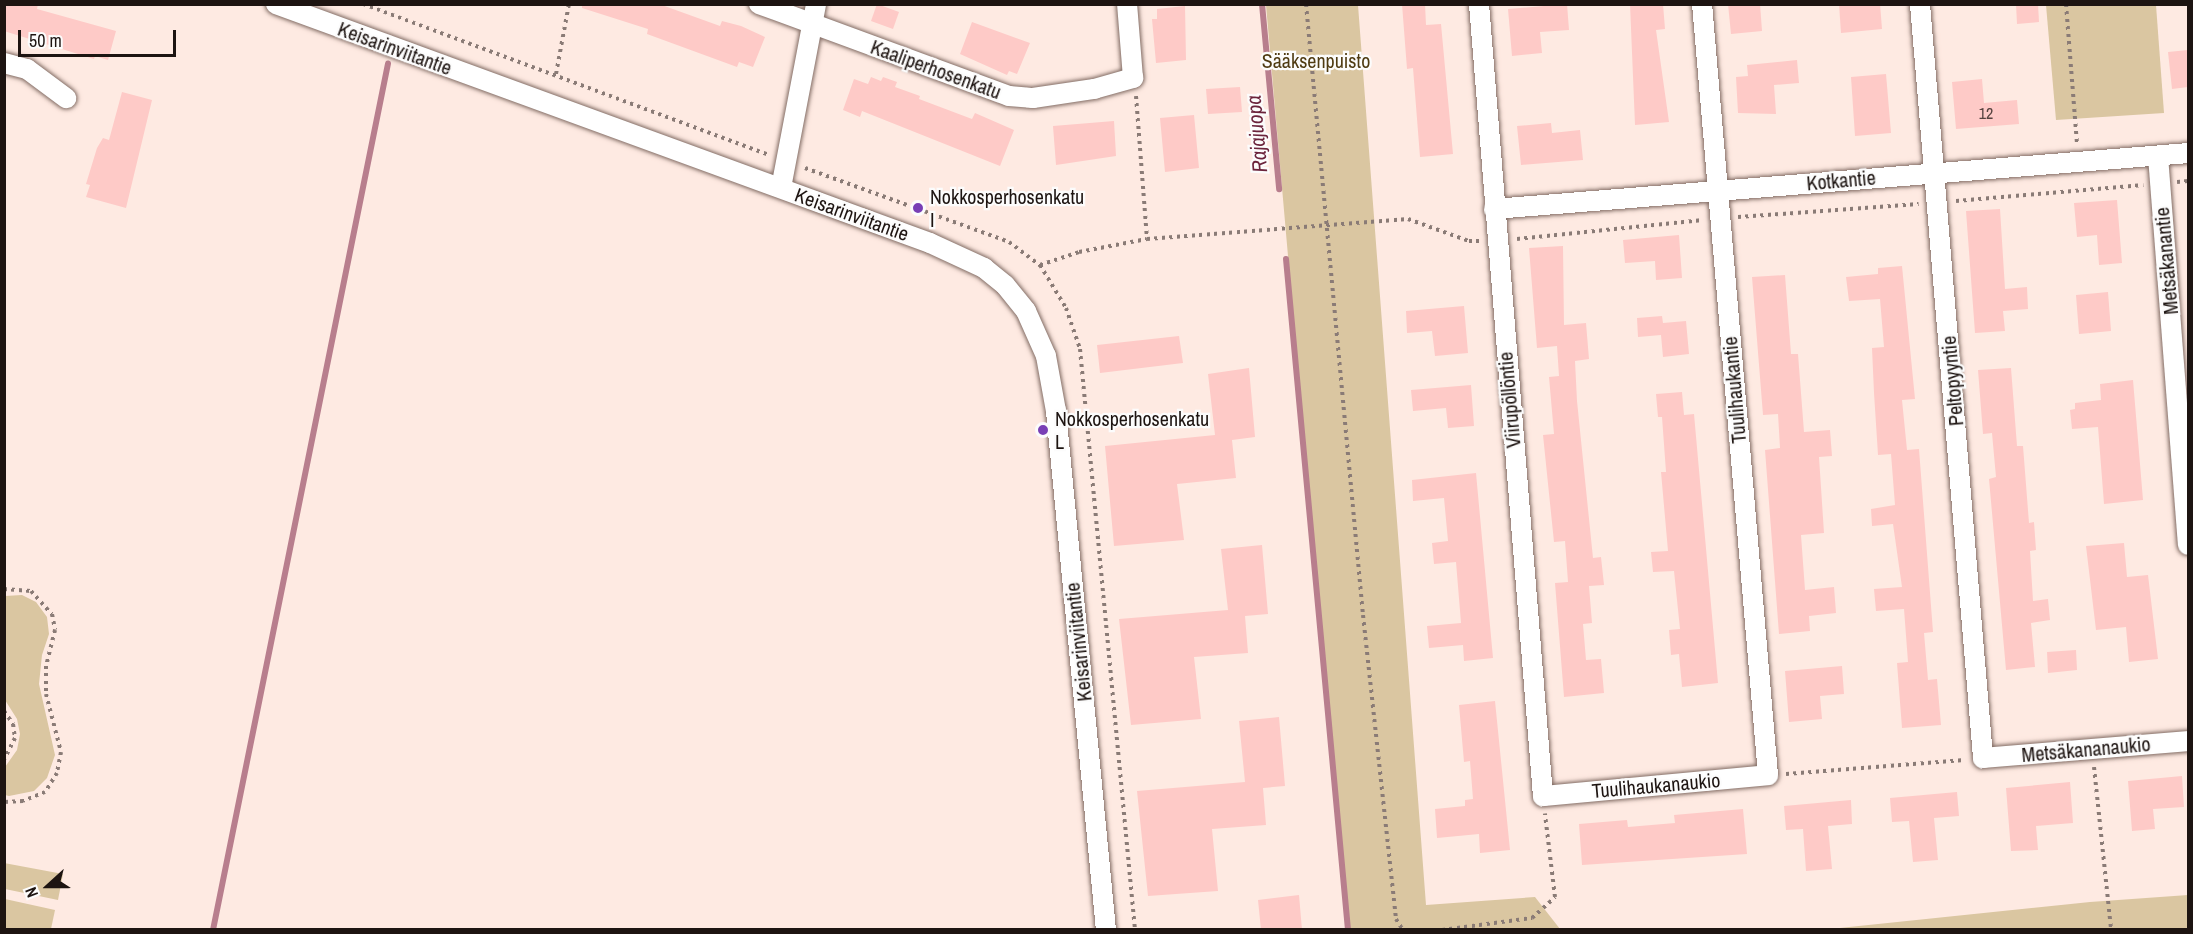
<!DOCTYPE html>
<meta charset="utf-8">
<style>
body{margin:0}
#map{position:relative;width:2193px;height:934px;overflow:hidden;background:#feeae2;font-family:"Archivo Narrow",sans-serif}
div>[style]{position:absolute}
.green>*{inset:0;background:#dac6a1}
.stream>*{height:6px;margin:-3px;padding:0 3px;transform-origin:3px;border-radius:3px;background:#b87e8d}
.building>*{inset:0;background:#fecac7}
.path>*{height:4px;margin-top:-2px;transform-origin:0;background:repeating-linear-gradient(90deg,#8a7b76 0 3px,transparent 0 7.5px)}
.roads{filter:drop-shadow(0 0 2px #826c64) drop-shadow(0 0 2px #826c64)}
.street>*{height:20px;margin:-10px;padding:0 10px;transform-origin:10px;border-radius:10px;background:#fff}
.dots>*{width:16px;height:16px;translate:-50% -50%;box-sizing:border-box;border:3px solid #fcfcfc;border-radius:50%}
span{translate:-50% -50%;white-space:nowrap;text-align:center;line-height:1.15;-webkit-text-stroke:4.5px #fcfcfc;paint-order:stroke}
.number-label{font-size:16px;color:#55423e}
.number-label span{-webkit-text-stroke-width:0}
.street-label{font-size:20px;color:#1d1411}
.park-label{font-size:20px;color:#4f3b12}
.poi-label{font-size:20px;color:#1d1411}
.left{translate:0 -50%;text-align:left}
.water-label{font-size:21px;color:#6b243c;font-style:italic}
.frame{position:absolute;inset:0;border:6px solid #1d1411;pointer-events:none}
.north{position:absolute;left:18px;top:856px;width:60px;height:60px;-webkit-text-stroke:4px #fcfcfc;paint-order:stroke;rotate:249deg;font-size:16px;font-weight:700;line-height:24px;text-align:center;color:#1d1411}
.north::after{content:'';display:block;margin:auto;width:21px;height:27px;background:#1d1411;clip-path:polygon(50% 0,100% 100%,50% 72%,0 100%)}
.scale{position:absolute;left:18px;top:30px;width:158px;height:27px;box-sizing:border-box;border:3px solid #1d1411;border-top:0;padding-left:8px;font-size:18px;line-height:21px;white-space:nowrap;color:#1d1411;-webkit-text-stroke:4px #fcfcfc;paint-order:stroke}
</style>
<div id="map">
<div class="green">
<i style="clip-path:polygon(1266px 5px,1358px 5px,1426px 905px,1535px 897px,1560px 929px,1347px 929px)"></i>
<i style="clip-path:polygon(2046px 5px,2156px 5px,2164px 113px,2056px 120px)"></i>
<i style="clip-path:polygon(22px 595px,36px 602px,47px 617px,49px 634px,42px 655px,39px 684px,55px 755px,47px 778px,34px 791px,9px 796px,5px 795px,5px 767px,17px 750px,20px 734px,17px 719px,5px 700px,5px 596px)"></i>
<i style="clip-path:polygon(4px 863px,63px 874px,58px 900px,5px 889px)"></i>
<i style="clip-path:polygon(2188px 895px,2188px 929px,1830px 929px,2090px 902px)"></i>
<i style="clip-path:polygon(5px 899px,55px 910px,51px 929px,5px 929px)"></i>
</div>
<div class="stream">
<i style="left:1262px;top:4px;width:186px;rotate:84.7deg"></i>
<i style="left:1286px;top:259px;width:674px;rotate:84.72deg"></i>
<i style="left:213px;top:930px;width:884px;rotate:-78.58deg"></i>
</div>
<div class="building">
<i style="clip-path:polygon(4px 4px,38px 4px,37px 9px,116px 31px,108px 60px,95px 56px,94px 59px,4px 31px)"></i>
<i style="clip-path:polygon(582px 4px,659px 4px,720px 26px,722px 21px,741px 26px,765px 37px,753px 67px,739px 62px,737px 67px,647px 34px,648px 29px,582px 8px)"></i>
<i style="clip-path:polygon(877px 4px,899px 12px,893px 29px,871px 21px)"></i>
<i style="clip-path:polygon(1402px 4px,1425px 4px,1426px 25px,1441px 24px,1453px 154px,1420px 157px,1413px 68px,1407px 69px)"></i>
<i style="clip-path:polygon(1567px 4px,1569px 30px,1540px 32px,1542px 53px,1512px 56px,1508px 9px)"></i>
<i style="clip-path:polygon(1630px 4px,1663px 4px,1665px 29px,1656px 30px,1669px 122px,1635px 125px)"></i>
<i style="clip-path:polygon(1728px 4px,1760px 4px,1762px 31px,1731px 34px)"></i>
<i style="clip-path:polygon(1839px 4px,1880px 4px,1882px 29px,1841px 33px)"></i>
<i style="clip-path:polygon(2016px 4px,2038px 4px,2039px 22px,2017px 24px)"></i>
<i style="clip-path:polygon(1185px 6px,1186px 60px,1156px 63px,1152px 19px,1157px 19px,1157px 9px)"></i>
<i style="clip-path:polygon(972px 22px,1030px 43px,1017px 74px,1009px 71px,1007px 75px,960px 54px)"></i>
<i style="clip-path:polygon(2188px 50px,2188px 87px,2172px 89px,2168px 52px)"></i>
<i style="clip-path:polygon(1797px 60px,1799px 83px,1774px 85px,1776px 114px,1738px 113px,1736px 77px,1748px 76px,1747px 65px)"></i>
<i style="clip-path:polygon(1886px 74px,1891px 133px,1855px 136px,1851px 77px)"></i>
<i style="clip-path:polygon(871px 77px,881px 81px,883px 77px,897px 82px,895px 87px,920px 96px,919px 99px,972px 119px,975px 113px,1014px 130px,1000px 166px,862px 111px,860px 117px,843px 110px,854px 79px,868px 84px)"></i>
<i style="clip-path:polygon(1982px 79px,1984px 103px,2017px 100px,2019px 124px,1956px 129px,1952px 82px)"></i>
<i style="clip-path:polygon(1240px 87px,1242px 112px,1208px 114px,1206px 89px)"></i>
<i style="clip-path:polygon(122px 92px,152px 100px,126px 208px,86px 197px,90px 185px,86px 184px,97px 148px,103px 138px,109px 140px)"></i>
<i style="clip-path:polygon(1194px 115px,1199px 168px,1165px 172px,1160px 118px)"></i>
<i style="clip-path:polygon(1114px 121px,1116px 156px,1056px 165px,1053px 126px)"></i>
<i style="clip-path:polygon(1551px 123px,1552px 133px,1580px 130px,1583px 160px,1521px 165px,1517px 126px)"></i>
<i style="clip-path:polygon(2117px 200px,2122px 263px,2099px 265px,2097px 235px,2077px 237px,2074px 203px)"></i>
<i style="clip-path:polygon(2000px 209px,2005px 289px,2027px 287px,2028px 309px,2003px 311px,2005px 331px,1975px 333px,1966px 211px)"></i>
<i style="clip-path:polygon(1679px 235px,1682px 278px,1656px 280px,1655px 261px,1625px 263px,1623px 240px)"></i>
<i style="clip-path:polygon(1563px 246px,1564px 325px,1586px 323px,1589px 359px,1575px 361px,1577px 401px,1593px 558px,1601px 557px,1604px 585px,1589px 586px,1592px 623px,1583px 624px,1586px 660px,1601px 659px,1604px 693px,1564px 697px,1555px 583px,1568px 582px,1565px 541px,1554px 542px,1543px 435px,1554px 434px,1549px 377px,1559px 376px,1557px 346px,1537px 348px,1529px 248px)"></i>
<i style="clip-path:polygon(1902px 266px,1915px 399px,1902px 400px,1907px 450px,1919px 449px,1933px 632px,1924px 633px,1928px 680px,1937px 679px,1941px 725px,1902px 728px,1897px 663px,1908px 662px,1904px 609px,1876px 611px,1874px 589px,1902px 587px,1893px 524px,1872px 526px,1871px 509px,1895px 505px,1891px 454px,1878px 455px,1874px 393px,1872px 348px,1884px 347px,1880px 299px,1849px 301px,1846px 277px,1878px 274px,1878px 268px)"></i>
<i style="clip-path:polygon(1785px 275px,1791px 354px,1798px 354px,1804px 432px,1830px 430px,1832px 456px,1819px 457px,1824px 533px,1801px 535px,1805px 590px,1834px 587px,1836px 613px,1809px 616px,1810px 631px,1779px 634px,1765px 450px,1780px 448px,1778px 414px,1763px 415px,1752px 277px)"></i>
<i style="clip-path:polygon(2108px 292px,2111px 331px,2079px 334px,2076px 295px)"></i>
<i style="clip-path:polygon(1464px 306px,1468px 353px,1435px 356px,1432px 331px,1407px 333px,1406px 311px)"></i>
<i style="clip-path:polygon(1662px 316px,1663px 323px,1686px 321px,1689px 354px,1663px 357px,1661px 335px,1638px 337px,1637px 318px)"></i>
<i style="clip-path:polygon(1179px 336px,1183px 363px,1100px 373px,1097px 345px)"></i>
<i style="clip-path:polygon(1249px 368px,1255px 437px,1232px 440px,1236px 478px,1177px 484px,1184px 540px,1114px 546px,1105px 446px,1215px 435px,1208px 374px)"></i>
<i style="clip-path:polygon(2011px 368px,2017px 446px,2023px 446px,2029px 523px,2034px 522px,2036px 550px,2030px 551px,2033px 601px,2048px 599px,2050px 620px,2031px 623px,2035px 667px,2006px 670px,1989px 479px,1996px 477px,1992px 433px,1983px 434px,1978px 370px)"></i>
<i style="clip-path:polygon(2133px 380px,2143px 500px,2104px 504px,2098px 427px,2072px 429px,2070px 410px,2075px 409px,2075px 403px,2101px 400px,2100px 384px)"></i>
<i style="clip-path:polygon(1471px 385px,1474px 426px,1448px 428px,1446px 408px,1413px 411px,1411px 390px)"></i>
<i style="clip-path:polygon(1682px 392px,1684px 415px,1694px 414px,1718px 683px,1682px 687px,1679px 654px,1671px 655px,1669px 630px,1680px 629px,1674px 571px,1653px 572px,1651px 552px,1668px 551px,1661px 472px,1666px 472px,1662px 417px,1658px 417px,1656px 394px)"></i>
<i style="clip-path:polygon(1476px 473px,1493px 658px,1464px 661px,1463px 645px,1429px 648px,1427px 626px,1461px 623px,1456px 562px,1434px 564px,1432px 543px,1448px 541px,1444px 498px,1413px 501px,1412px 480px)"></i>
<i style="clip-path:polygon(2124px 543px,2127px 577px,2148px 575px,2158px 659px,2129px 662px,2126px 627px,2096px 630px,2086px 546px)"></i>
<i style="clip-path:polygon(1262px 545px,1268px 614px,1245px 616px,1248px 653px,1194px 657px,1201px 719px,1131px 725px,1119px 619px,1228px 610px,1221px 549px)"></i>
<i style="clip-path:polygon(2076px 650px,2077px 670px,2048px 673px,2047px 652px)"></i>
<i style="clip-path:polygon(1842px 666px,1844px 694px,1820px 696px,1822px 719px,1789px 722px,1785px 671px)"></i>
<i style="clip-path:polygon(1495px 701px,1510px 850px,1480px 853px,1479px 834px,1437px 838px,1435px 809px,1465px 806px,1465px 800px,1473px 799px,1470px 761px,1464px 762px,1459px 705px)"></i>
<i style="clip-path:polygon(1279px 717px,1285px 786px,1263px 788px,1266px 825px,1212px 829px,1218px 891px,1148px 896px,1137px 791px,1245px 782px,1239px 721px)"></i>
<i style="clip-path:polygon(2182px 776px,2184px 807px,2153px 809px,2155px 829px,2132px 831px,2128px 781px)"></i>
<i style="clip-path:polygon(2070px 782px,2073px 823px,2036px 826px,2038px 850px,2011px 851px,2006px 788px)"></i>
<i style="clip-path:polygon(1957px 792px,1959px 816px,1934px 818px,1938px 860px,1913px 862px,1909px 821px,1892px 822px,1890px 798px)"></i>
<i style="clip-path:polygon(1851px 800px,1852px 824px,1828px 826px,1832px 869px,1806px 871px,1803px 829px,1786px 830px,1784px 806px)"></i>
<i style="clip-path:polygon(1743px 809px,1747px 854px,1582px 865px,1579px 824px,1627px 820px,1628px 827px,1675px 823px,1674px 815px)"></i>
<i style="clip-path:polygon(1299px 895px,1302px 930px,1261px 930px,1258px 900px)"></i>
</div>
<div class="path">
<i style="left:363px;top:4px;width:431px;rotate:20.4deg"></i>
<i style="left:1306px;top:4px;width:614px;rotate:84.67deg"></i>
<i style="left:1363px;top:615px;width:306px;rotate:83.8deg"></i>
<i style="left:1396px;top:919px;width:13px;rotate:58deg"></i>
<i style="left:2066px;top:4px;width:140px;rotate:85.5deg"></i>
<i style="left:556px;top:74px;width:71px;rotate:-79.5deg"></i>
<i style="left:1136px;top:96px;width:143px;rotate:85.6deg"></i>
<i style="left:805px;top:168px;width:217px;rotate:19.9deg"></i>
<i style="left:1009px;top:242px;width:39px;rotate:37deg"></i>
<i style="left:1040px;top:265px;width:50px;rotate:58.8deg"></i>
<i style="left:1066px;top:308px;width:43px;rotate:71.1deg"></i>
<i style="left:1080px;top:349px;width:584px;rotate:84.59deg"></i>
<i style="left:2177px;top:182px;width:11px;rotate:-5deg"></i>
<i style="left:1956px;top:201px;width:188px;rotate:-4.9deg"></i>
<i style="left:1738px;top:217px;width:181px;rotate:-4.1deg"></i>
<i style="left:1517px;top:239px;width:187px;rotate:-5.8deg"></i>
<i style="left:1040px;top:265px;width:41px;rotate:-18.4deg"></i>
<i style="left:1079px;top:252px;width:69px;rotate:-10.8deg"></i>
<i style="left:1147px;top:239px;width:262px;rotate:-4.4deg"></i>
<i style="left:1408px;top:219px;width:65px;rotate:19.8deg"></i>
<i style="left:1469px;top:241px;width:10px"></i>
<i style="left:4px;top:589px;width:27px;rotate:4deg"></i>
<i style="left:31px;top:591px;width:31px;rotate:48deg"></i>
<i style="left:52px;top:614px;width:16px;rotate:79deg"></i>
<i style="left:55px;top:630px;width:37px;rotate:104deg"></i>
<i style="left:46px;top:666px;width:28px;rotate:90deg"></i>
<i style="left:46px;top:694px;width:60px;rotate:75.5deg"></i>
<i style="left:61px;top:752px;width:21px;rotate:101deg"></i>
<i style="left:57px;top:773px;width:22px;rotate:122deg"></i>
<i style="left:45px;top:792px;width:24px;rotate:158deg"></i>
<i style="left:23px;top:801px;width:19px;rotate:177deg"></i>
<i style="left:4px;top:711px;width:16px;rotate:55deg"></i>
<i style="left:13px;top:724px;width:14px;rotate:82deg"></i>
<i style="left:15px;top:738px;width:25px;rotate:117deg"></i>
<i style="left:2094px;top:767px;width:164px;rotate:84deg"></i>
<i style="left:1786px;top:774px;width:179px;rotate:-4.5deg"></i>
<i style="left:1442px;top:930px;width:91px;rotate:-7.6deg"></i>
<i style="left:1532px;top:918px;width:31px;rotate:-42deg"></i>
<i style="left:1555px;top:897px;width:84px;rotate:-96.9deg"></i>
</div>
<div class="roads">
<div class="street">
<i style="left:276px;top:4px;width:696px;rotate:20.07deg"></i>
<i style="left:930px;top:243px;width:60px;rotate:24.8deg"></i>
<i style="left:984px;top:268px;width:27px;rotate:39deg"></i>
<i style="left:1005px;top:285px;width:33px;rotate:51deg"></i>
<i style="left:1026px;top:311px;width:49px;rotate:66deg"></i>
<i style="left:1046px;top:356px;width:56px;rotate:79.7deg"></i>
<i style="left:1056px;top:411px;width:521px;rotate:84.5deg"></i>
<i style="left:759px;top:4px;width:266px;rotate:20.2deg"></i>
<i style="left:1009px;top:96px;width:24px;rotate:5deg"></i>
<i style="left:1033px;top:98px;width:62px;rotate:-8.4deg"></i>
<i style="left:1094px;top:89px;width:41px;rotate:-15.8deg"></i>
<i style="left:1133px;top:78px;width:74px;rotate:-94.6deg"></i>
<i style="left:1479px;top:4px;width:795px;rotate:85.38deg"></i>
<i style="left:1543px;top:796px;width:226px;rotate:-5.3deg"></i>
<i style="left:1768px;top:775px;width:774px;rotate:-94.89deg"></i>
<i style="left:1920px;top:4px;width:757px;rotate:85.22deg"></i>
<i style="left:1983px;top:758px;width:206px;rotate:-4.7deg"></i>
<i style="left:4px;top:63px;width:24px;rotate:15deg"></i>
<i style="left:27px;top:69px;width:49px;rotate:36.6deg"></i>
<i style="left:2158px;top:156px;width:390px;rotate:85.6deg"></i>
<i style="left:781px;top:188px;width:187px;rotate:-79.2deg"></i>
<i style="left:1494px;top:209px;width:696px;rotate:-4.61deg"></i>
</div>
</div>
<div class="dots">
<i style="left:918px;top:208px;background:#793fb5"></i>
<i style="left:1043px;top:430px;background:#793fb5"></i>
</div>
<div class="number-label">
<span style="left:1986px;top:113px">12</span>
</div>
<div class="street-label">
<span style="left:395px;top:48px;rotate:20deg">Keisarinviitantie</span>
<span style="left:936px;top:69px;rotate:20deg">Kaaliperhosenkatu</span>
<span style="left:1841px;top:180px;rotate:-5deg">Kotkantie</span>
<span style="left:852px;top:214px;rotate:20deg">Keisarinviitantie</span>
<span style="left:2166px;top:261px;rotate:-95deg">Metsäkanantie</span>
<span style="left:1952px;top:381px;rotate:-95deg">Peltopyyntie</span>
<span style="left:1734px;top:390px;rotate:-95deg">Tuulihaukantie</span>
<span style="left:1509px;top:400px;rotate:-95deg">Viirupöllöntie</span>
<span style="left:1078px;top:642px;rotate:-96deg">Keisarinviitantie</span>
<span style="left:2086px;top:749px;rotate:-5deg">Metsäkananaukio</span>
<span style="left:1656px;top:785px;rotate:-5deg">Tuulihaukanaukio</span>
</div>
<div class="park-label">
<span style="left:1316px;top:60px">Sääksenpuisto</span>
</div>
<div class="poi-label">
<span class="left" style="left:930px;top:208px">Nokkosperhosenkatu<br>I</span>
<span class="left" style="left:1055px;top:430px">Nokkosperhosenkatu<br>L</span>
</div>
<div class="water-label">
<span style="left:1257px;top:134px;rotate:-95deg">Rajajuopa</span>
</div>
<div class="frame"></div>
<div class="north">N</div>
<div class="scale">50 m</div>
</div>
